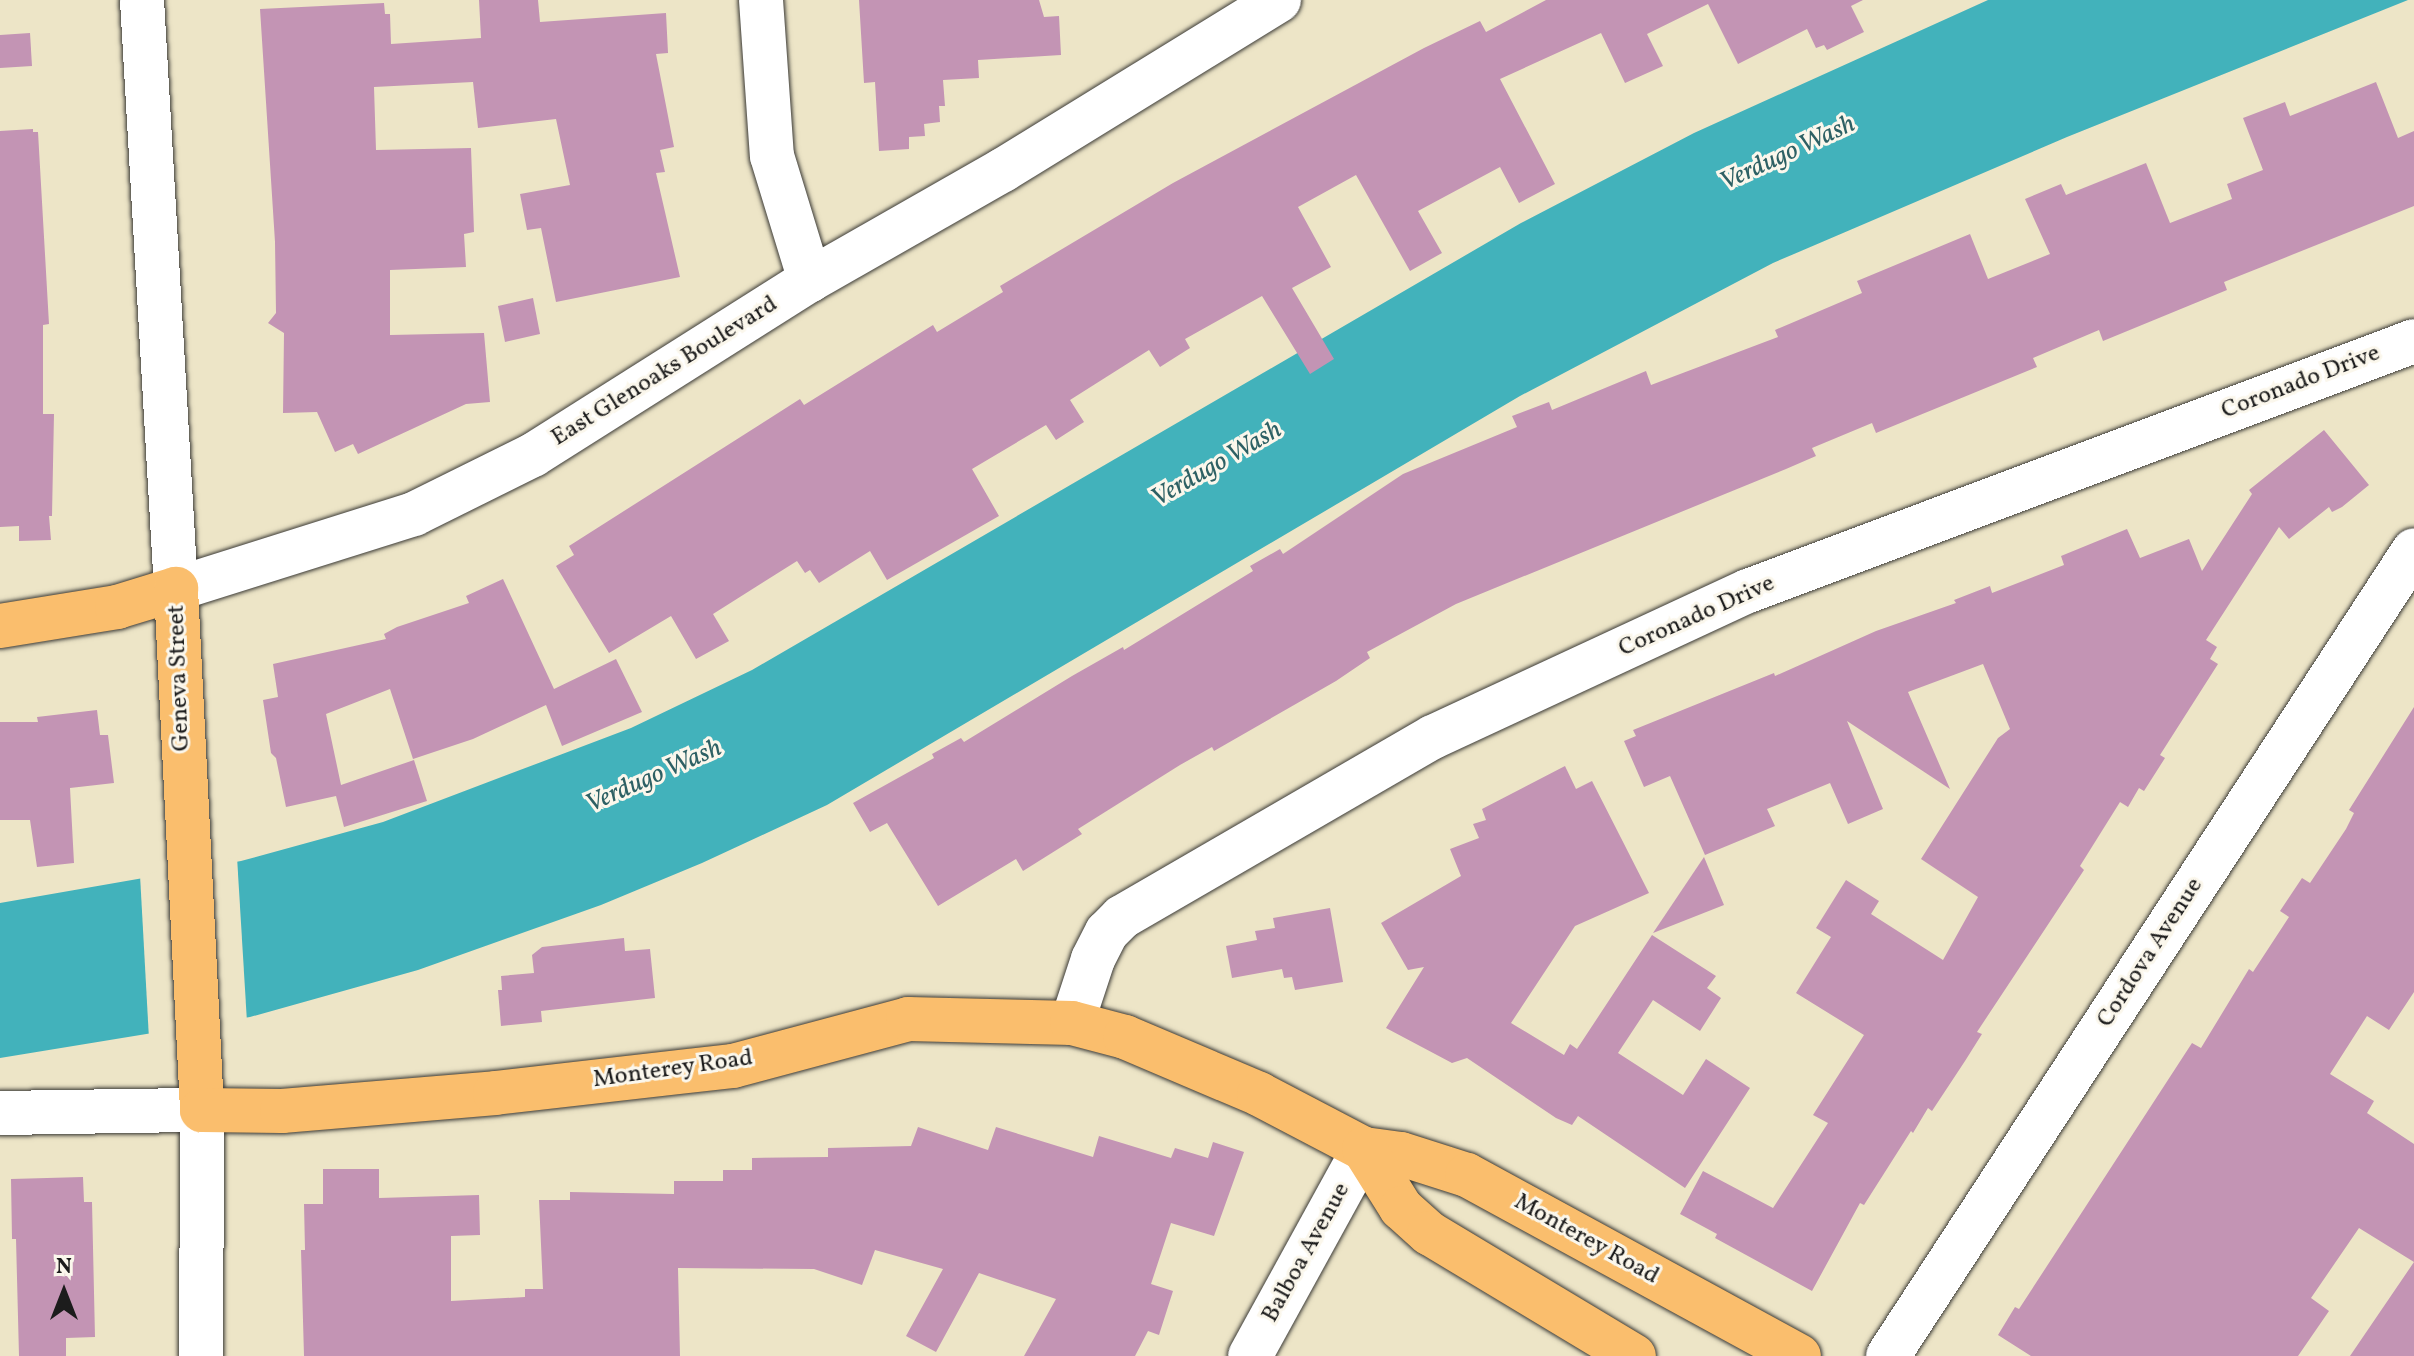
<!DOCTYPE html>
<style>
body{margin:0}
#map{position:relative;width:2414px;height:1356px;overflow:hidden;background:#ede5c7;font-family:Vollkorn,serif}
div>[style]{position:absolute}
.water>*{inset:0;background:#42b2bb}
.pier>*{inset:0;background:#ede5c7}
.building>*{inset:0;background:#c394b4}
.roads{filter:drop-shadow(0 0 2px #3b3a36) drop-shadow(0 0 2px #3b3a36)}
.minor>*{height:44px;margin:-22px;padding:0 22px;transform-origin:22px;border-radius:22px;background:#fff}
.major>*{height:44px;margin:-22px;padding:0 22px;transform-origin:22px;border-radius:22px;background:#fabe6d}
span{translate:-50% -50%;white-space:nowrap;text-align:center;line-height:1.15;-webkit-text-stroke:6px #fbf7ec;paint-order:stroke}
.street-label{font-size:24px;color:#1c1c1c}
.water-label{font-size:26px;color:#2d6064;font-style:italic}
.north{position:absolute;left:24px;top:1252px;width:80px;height:80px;-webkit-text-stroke:6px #fbf7ec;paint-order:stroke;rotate:0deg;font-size:22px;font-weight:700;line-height:32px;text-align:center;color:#1c1c1c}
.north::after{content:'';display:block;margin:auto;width:28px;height:36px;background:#1c1c1c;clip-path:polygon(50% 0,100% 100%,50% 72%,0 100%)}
</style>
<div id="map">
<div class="water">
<i style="clip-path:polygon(1988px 0,2408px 0,2067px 137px,1773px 263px,1520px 396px,827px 805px,702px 863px,601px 905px,418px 970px,250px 1017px,0 1058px,0 903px,241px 861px,383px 822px,631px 728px,752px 670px,1521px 223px,1694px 133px)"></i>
</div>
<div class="pier">
<i style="clip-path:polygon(237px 857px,247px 1022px,149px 1039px,140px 875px)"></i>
</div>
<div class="building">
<i style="clip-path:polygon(479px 0,538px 0,540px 22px,666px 13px,668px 53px,656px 54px,674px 147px,660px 150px,665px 172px,656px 173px,680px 277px,556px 302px,541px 228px,527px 230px,520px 194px,570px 185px,556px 119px,478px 128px,473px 82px,374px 87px,376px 150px,471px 148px,474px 232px,464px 234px,466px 267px,390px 270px,390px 335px,484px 333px,490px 402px,466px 404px,358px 454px,353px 444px,335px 452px,317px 412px,283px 413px,284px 333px,268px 323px,276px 313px,275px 242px,260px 9px,384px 3px,385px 14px,390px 14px,391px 44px,481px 38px)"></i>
<i style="clip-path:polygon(859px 0,1039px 0,1044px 17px,1059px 16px,1061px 55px,978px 60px,979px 78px,943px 80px,945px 106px,939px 106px,940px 122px,924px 124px,925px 136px,909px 137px,909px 149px,879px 151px,875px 82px,864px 83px)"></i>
<i style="clip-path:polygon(1546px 0,1863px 0,1851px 6px,1864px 32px,1827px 50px,1824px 45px,1816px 48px,1807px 29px,1738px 64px,1708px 4px,1647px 34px,1663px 66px,1625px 83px,1601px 33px,1500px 79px,1555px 184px,1519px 203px,1500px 167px,1418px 211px,1442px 253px,1410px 271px,1356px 175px,1298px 207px,1331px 267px,1292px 288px,1334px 359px,1310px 374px,1262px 296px,1185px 339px,1190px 348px,1160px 367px,1149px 350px,1070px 400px,1084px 422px,1056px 440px,1046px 425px,972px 469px,999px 516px,887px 580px,870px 551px,819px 583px,810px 570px,805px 573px,797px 561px,713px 614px,729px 641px,696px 659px,671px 616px,609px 653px,556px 566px,574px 555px,569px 546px,800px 399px,804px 405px,933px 325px,937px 332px,1003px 292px,1000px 286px,1173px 183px,1424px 48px,1480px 21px,1486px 32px)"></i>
<i style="clip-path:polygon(30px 33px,32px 66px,0 68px,0 35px)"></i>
<i style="clip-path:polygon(2376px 82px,2398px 138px,2414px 131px,2414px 206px,2224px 282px,2227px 290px,2103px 341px,2099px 330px,2033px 358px,2037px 367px,1876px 433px,1872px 423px,1812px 448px,1816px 456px,1786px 469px,1456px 604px,1367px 652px,1370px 658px,1336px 681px,1214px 751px,1212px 747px,1180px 765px,1078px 829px,1082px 834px,1023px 871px,1016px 859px,938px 906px,887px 823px,870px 832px,853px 803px,934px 758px,932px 754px,961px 738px,964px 742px,1072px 676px,1123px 647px,1124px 650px,1253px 571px,1250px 566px,1280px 549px,1283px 554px,1403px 474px,1517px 427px,1512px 416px,1549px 402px,1552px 410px,1646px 371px,1651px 385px,1778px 337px,1775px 330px,1862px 293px,1857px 281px,1970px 234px,1988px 279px,2050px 254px,2025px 199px,2061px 184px,2066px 195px,2146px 163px,2170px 223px,2232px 199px,2227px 184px,2263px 170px,2243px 118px,2285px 102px,2290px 116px)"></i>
<i style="clip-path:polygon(33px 129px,33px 132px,38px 132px,49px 324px,43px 325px,43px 414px,54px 414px,52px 516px,49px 516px,51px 540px,19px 541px,19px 526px,0 527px,0 131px)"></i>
<i style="clip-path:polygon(533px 298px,540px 334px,505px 342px,498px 306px)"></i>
<i style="clip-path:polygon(2324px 430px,2369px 485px,2342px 507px,2332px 512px,2329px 507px,2289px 539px,2279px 527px,2206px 640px,2217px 647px,2210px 659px,2218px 664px,2160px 755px,2165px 758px,2144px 791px,2139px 788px,2128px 807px,2120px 802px,2080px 866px,2084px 870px,1977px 1032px,1982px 1034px,1965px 1061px,1932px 1111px,1928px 1108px,1913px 1133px,1911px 1131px,1864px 1205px,1860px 1203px,1812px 1291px,1715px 1238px,1717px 1234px,1680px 1214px,1703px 1171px,1773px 1208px,1828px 1123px,1813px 1115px,1864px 1035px,1796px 993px,1831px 937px,1816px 928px,1846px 880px,1879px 901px,1871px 914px,1943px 960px,1978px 897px,1921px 859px,1998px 738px,2010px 729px,1983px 664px,1908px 692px,1950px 789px,1847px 721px,1883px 809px,1848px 824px,1830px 783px,1767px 809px,1775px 826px,1705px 855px,1670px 776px,1644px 787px,1624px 741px,1636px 736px,1633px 730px,1774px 673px,1775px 676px,1876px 631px,1956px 603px,1954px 600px,1990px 586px,1992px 593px,2064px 565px,2061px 556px,2127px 529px,2140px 558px,2189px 539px,2202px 571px,2252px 494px,2249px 490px)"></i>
<i style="clip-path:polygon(503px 579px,554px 689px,616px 659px,642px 712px,562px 746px,546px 705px,473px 739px,413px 759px,390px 689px,326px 714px,341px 785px,414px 760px,427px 801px,344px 827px,336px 796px,286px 807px,276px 758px,271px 753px,263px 700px,278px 697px,273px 664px,386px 639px,384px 634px,397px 627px,469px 603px,466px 596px)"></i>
<i style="clip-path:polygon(2414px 707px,2414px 992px,2389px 1030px,2367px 1016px,2330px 1074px,2374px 1101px,2367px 1113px,2414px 1144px,2414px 1356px,2350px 1356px,2414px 1262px,2359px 1228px,2311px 1298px,2329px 1311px,2298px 1356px,2031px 1356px,1998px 1335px,2015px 1307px,2019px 1309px,2192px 1043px,2201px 1048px,2249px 969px,2253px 972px,2289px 917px,2280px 911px,2302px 878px,2310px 883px,2346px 829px,2354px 813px,2349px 810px)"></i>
<i style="clip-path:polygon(97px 710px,100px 735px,108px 735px,114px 783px,70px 788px,74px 863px,37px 867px,30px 820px,0 820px,0 722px,38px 722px,37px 717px)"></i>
<i style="clip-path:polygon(1565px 766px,1576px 789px,1592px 781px,1649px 893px,1575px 926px,1511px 1023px,1564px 1055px,1570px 1044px,1577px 1049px,1652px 935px,1716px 976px,1707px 988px,1721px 998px,1700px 1031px,1653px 1000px,1618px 1053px,1683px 1095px,1706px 1059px,1750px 1088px,1685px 1188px,1578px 1116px,1572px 1125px,1556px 1118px,1467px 1058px,1452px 1063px,1386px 1028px,1424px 967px,1408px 970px,1381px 923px,1461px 876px,1450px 849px,1479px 838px,1473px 824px,1486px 820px,1482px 809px)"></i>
<i style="clip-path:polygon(1704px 857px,1724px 905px,1653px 933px)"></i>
<i style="clip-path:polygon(1330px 908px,1343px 982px,1295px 990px,1292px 977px,1284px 978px,1282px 969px,1232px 978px,1226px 946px,1257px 940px,1255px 931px,1275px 928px,1273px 918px)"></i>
<i style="clip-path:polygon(624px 938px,625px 951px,650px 949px,655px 998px,541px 1011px,542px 1022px,501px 1026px,498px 990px,502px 990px,501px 976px,534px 973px,532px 955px,542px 947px)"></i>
<i style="clip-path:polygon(918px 1127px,988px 1150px,996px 1127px,1093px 1157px,1099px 1136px,1171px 1158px,1175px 1148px,1208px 1158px,1213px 1142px,1244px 1152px,1214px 1236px,1171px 1223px,1151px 1284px,1173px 1291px,1159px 1335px,1148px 1331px,1135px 1356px,1024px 1356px,1056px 1299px,979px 1273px,936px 1352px,906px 1336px,943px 1269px,875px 1250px,862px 1285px,814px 1269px,678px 1268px,680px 1356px,304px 1356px,301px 1250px,305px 1250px,304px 1204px,323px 1204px,323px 1169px,379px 1169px,379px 1198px,479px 1195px,480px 1235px,451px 1236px,451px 1301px,525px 1297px,525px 1289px,543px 1289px,539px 1200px,570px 1200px,570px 1192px,674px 1194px,674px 1181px,723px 1181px,723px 1170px,752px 1170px,752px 1158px,828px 1157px,828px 1148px,911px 1146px)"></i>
<i style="clip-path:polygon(83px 1177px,84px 1202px,92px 1202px,95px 1337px,66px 1338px,66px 1356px,19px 1356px,16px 1239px,12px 1239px,11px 1179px)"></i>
</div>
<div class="roads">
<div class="minor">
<i style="left:142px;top:0;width:590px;rotate:86.7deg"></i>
<i style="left:176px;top:589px;width:250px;rotate:-17.5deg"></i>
<i style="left:414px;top:514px;width:133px;rotate:-26.4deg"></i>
<i style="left:533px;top:455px;width:328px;rotate:-32.3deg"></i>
<i style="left:810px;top:280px;width:222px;rotate:-29.7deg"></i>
<i style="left:1003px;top:170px;width:324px;rotate:-31.6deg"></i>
<i style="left:761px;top:0;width:156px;rotate:86deg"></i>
<i style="left:772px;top:156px;width:130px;rotate:73deg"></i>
<i style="left:1072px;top:1023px;width:67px;rotate:-71.8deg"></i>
<i style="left:1093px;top:959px;width:30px;rotate:-63deg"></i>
<i style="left:1107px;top:932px;width:21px;rotate:-45deg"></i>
<i style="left:1122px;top:917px;width:359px;rotate:-30.1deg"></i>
<i style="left:1433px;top:737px;width:347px;rotate:-24.9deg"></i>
<i style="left:1748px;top:591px;width:711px;rotate:-20.57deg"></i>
<i style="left:0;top:1113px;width:202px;rotate:-0.9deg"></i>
<i style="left:202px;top:1110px;width:246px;rotate:90.2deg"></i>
<i style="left:1250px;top:1356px;width:236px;rotate:-61.2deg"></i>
<i style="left:1888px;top:1356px;width:962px;rotate:-56.87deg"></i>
</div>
<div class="major">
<i style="left:0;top:626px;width:119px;rotate:-9.2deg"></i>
<i style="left:117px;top:607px;width:62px;rotate:-17deg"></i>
<i style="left:176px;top:589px;width:522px;rotate:87.14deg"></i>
<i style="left:202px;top:1110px;width:80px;rotate:0.7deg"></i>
<i style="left:282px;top:1111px;width:214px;rotate:-4.8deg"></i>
<i style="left:495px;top:1093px;width:240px;rotate:-6.5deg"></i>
<i style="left:733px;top:1066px;width:181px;rotate:-15deg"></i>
<i style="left:908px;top:1019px;width:164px;rotate:1.4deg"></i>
<i style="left:1072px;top:1023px;width:55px;rotate:14.8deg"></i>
<i style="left:1125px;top:1037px;width:146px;rotate:23deg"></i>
<i style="left:1259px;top:1094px;width:119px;rotate:27.6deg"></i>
<i style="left:1364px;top:1149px;width:37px;rotate:8deg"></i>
<i style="left:1401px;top:1154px;width:69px;rotate:17.7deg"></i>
<i style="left:1467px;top:1175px;width:378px;rotate:28.6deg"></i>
<i style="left:1364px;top:1149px;width:70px;rotate:57.9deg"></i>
<i style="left:1401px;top:1208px;width:38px;rotate:42deg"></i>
<i style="left:1429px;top:1233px;width:239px;rotate:31deg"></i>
</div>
</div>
<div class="street-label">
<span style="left:665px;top:372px;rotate:-32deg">East Glenoaks Boulevard</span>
<span style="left:2301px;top:383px;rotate:-21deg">Coronado Drive</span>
<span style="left:1697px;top:617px;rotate:-24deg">Coronado Drive</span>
<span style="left:180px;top:678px;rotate:-92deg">Geneva Street</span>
<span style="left:2151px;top:953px;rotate:-57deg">Cordova Avenue</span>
<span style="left:673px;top:1070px;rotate:-8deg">Monterey Road</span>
<span style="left:1586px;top:1240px;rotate:29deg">Monterey Road</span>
<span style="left:1307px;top:1253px;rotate:-61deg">Balboa Avenue</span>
</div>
<div class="water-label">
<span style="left:1788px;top:154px;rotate:-25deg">Verdugo Wash</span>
<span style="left:1217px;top:465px;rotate:-30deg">Verdugo Wash</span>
<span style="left:654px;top:777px;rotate:-24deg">Verdugo Wash</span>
</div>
<div class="north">N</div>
</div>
